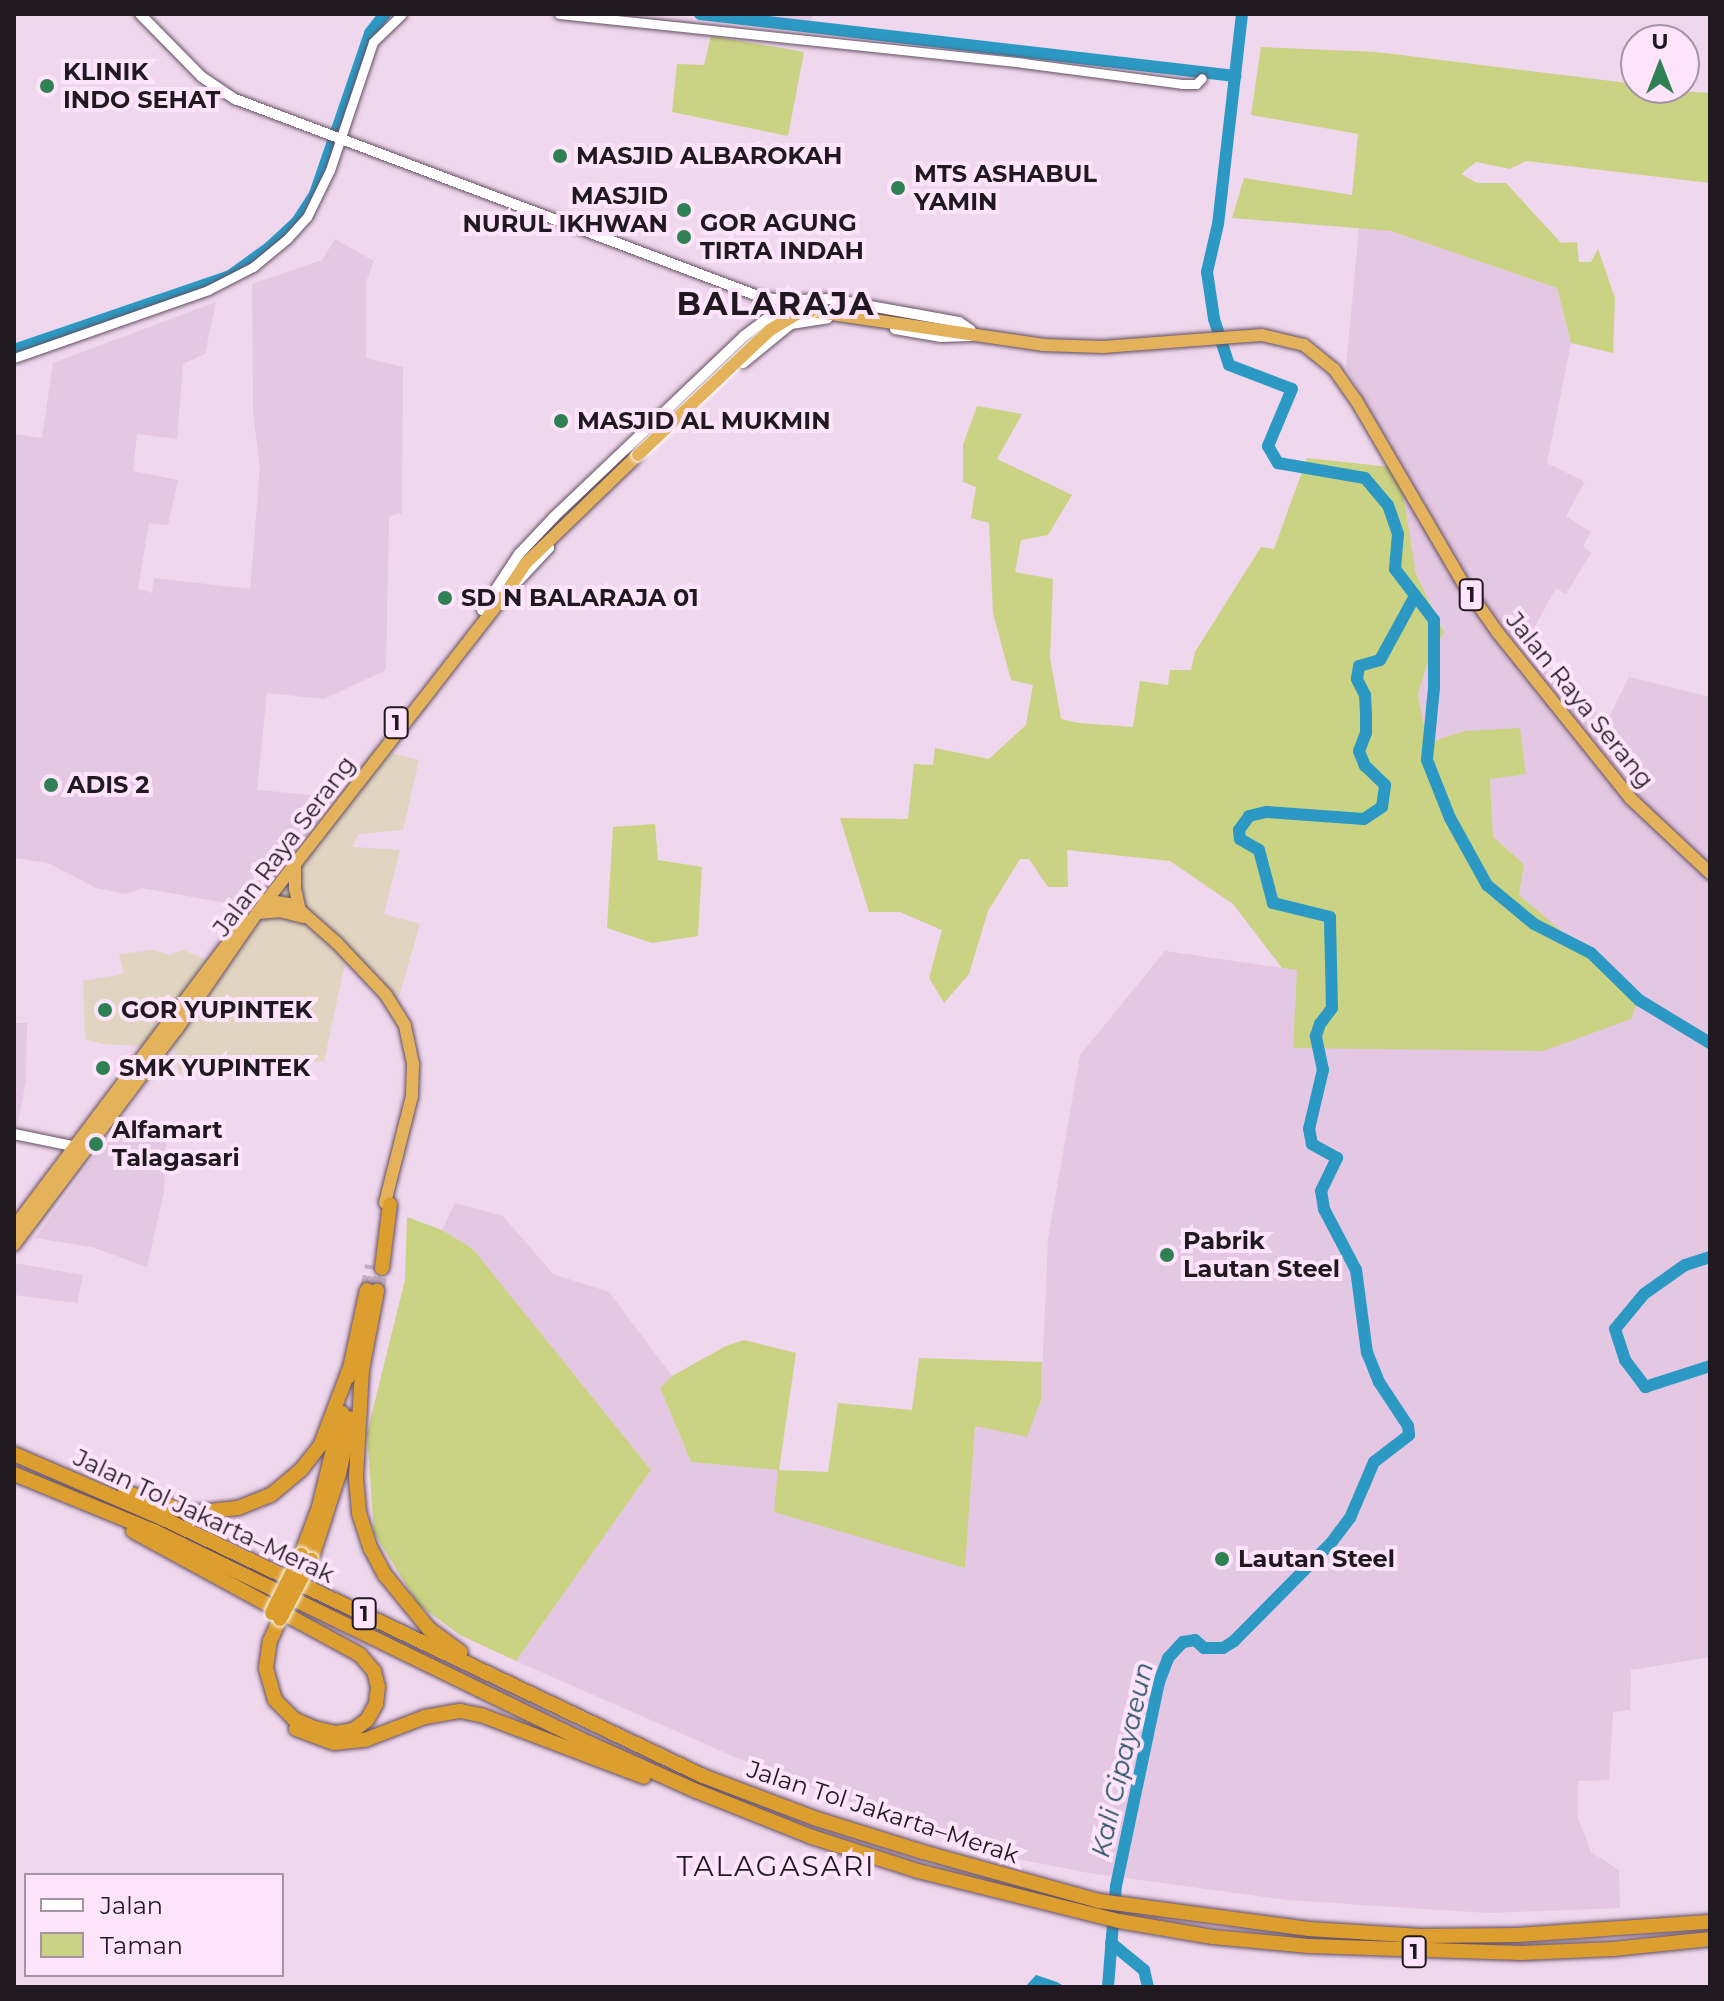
<!DOCTYPE html>
<meta charset="utf-8">
<style>
body{margin:0}
#map{position:relative;width:1724px;height:2001px;overflow:hidden;background:#efd7ed;font-family:Montserrat,sans-serif}
div>[style]{position:absolute}
.commercial>*{inset:0;background:#e1d5c1}
.built>*{inset:0;background:#e4c7e2}
.green>*{inset:0;background:#cad283}
.water>*{inset:0;background:#2c99c4}
.river>*{height:12px;margin:-6px;padding:0 6px;transform-origin:6px;border-radius:6px;background:#2c99c4}
.motorway-tunnel>*{height:14px;margin-top:-7px;transform-origin:0;background:repeating-linear-gradient(90deg,#c6b1c4 0 14px,transparent 0 21px)}
.roads{filter:drop-shadow(0 0 2px #634f62) drop-shadow(0 0 2px #634f62)}
.tertiary>*{height:9px;margin:-4.5px;padding:0 4.5px;transform-origin:4.5px;border-radius:4.5px;background:#fff}
.secondary>*{height:10px;margin:-5px;padding:0 5px;transform-origin:5px;border-radius:5px;background:#fff}
.trunk>*{height:12px;margin:-6px;padding:0 6px;transform-origin:6px;border-radius:6px;background:#e4b25a}
.motorway>*{height:14px;margin:-7px;padding:0 7px;transform-origin:7px;border-radius:7px;background:#dd9e30}
.bridges{filter:drop-shadow(0 0 2px #fff) drop-shadow(0 0 2px #fff)}
.trunk-bridge>*{height:12px;margin:-6px;padding:0 6px;transform-origin:6px;border-radius:6px;background:#e4b25a}
.motorway-bridge>*{height:14px;margin:-7px;padding:0 7px;transform-origin:7px;border-radius:7px;background:#dd9e30}
.dots>*{width:22px;height:22px;translate:-50% -50%;box-sizing:border-box;border:4px solid #fde4fa;border-radius:50%}
span{translate:-50% -50%;white-space:nowrap;text-align:center;line-height:1.15;-webkit-text-stroke:8px #fde4fa;paint-order:stroke}
.shield-label span{padding:2px 6px;background:#fde4fa;border:2px solid;border-radius:6px;-webkit-text-stroke-width:0}
.shield-label{font-size:22px;color:#211920;font-weight:700}
.poi-label{font-size:24px;color:#211920;font-weight:700}
.left{translate:0 -50%;text-align:left}
.right{translate:-100% -50%;text-align:right}
.street-label{font-size:24px;color:#211920}
.water-label{font-size:26px;color:#265164;font-style:italic}
.quarter-label{font-size:28px;color:#211920;letter-spacing:2px}
.district-label{font-size:32px;color:#211920;font-weight:700;letter-spacing:2px}
.frame{position:absolute;inset:0;border:16px solid #211920;pointer-events:none}
.legend{position:absolute;left:24px;top:1873px;width:260px;height:104px;box-sizing:border-box;background:#fde4fa;border:2px solid #a593a3;margin:0;padding:10px 14px;list-style:none;font-size:24px;color:#211920}
.legend li{display:flex;align-items:center;gap:16px;height:40px}
.legend b{width:40px;border:2px solid #a593a3}
.north{position:absolute;left:1620px;top:24px;width:80px;height:80px;box-sizing:border-box;background:#fde4fa;border:2px solid #a593a3;border-radius:50%;rotate:0deg;font-size:22px;font-weight:700;line-height:32px;text-align:center;color:#211920}
.north::after{content:'';display:block;margin:auto;width:28px;height:36px;background:#2f8153;clip-path:polygon(50% 0,100% 100%,50% 72%,0 100%)}
</style>
<div id="map">
<div class="commercial">
<i style="clip-path:polygon(374px 749px,419px 760px,403px 830px,358px 834px,353px 847px,400px 850px,384px 914px,420px 924px,396px 1007px,346px 959px,324px 1061px,252px 1066px,250px 1076px,179px 1074px,174px 1048px,103px 1044px,85px 1039px,83px 981px,124px 974px,119px 954px,153px 950px,170px 955px,183px 950px,214px 963px)"></i>
</div>
<div class="built">
<i style="clip-path:polygon(753px 14px,813px 14px,810px 24px)"></i>
<i style="clip-path:polygon(1359px 228px,1391px 231px,1557px 288px,1571px 343px,1547px 463px,1585px 482px,1566px 516px,1591px 532px,1583px 546px,1591px 553px,1566px 594px,1556px 588px,1526px 643px,1543px 663px,1561px 674px,1556px 685px,1608px 719px,1629px 677px,1710px 697px,1710px 1657px,1631px 1670px,1630px 1710px,1613px 1712px,1609px 1780px,1578px 1781px,1578px 1818px,1591px 1852px,1619px 1870px,1620px 1908px,1488px 1913px,1287px 1900px,1089px 1873px,982px 1852px,758px 1767px,516px 1661px,651px 1470px,473px 1249px,442px 1230px,455px 1203px,503px 1216px,553px 1274px,609px 1292px,672px 1376px,660px 1389px,691px 1462px,779px 1470px,965px 1568px,975px 1425px,1041px 1401px,1048px 1239px,1080px 1055px,1165px 951px,1297px 970px,1293px 1048px,1639px 996px,1519px 895px,1524px 864px,1493px 837px,1490px 779px,1465px 731px,1427px 743px,1418px 694px,1428px 661px,1444px 631px,1416px 574px,1399px 468px,1346px 367px)"></i>
<i style="clip-path:polygon(335px 239px,374px 261px,366px 282px,366px 358px,403px 367px,402px 513px,389px 516px,386px 670px,324px 699px,267px 693px,257px 790px,335px 797px,254px 908px,142px 888px,126px 894px,96px 888px,48px 863px,14px 858px,14px 434px,42px 438px,53px 363px,216px 302px,205px 354px,183px 364px,177px 439px,137px 434px,133px 471px,178px 480px,168px 525px,149px 523px,138px 589px,152px 593px,154px 578px,250px 589px,260px 468px,253px 413px,252px 284px,322px 260px)"></i>
<i style="clip-path:polygon(14px 1023px,27px 1023px,26px 1081px,14px 1143px)"></i>
<i style="clip-path:polygon(122px 1118px,167px 1126px,164px 1192px,147px 1267px,92px 1247px,35px 1238px)"></i>
<i style="clip-path:polygon(14px 1263px,83px 1275px,77px 1303px,14px 1295px)"></i>
</div>
<div class="green">
<i style="clip-path:polygon(711px 36px,804px 52px,788px 136px,672px 112px,677px 64px,704px 65px)"></i>
<i style="clip-path:polygon(1261px 47px,1376px 52px,1636px 84px,1636px 88px,1710px 93px,1710px 183px,1526px 161px,1510px 169px,1476px 162px,1461px 174px,1477px 183px,1506px 183px,1561px 243px,1577px 242px,1579px 262px,1591px 262px,1598px 249px,1615px 298px,1613px 353px,1571px 343px,1557px 288px,1391px 231px,1232px 218px,1244px 178px,1352px 195px,1358px 134px,1251px 115px)"></i>
<i style="clip-path:polygon(977px 406px,1022px 414px,997px 459px,1072px 495px,1048px 535px,1021px 540px,1015px 572px,1053px 579px,1050px 658px,1061px 719px,1079px 723px,1133px 727px,1140px 681px,1168px 685px,1170px 670px,1191px 670px,1195px 652px,1261px 547px,1274px 549px,1307px 458px,1399px 468px,1416px 574px,1444px 632px,1428px 661px,1418px 694px,1427px 743px,1465px 731px,1520px 728px,1526px 774px,1490px 779px,1493px 837px,1524px 864px,1519px 895px,1639px 996px,1631px 1019px,1543px 1051px,1293px 1048px,1297px 970px,1282px 968px,1233px 904px,1170px 861px,1067px 850px,1068px 887px,1048px 887px,1029px 859px,1020px 859px,988px 911px,969px 974px,944px 1003px,929px 978px,942px 930px,900px 912px,869px 912px,840px 818px,908px 819px,914px 764px,933px 765px,935px 748px,989px 759px,1026px 725px,1033px 685px,1011px 680px,993px 613px,989px 523px,971px 518px,976px 487px,963px 482px,963px 445px)"></i>
<i style="clip-path:polygon(655px 824px,658px 860px,702px 867px,698px 936px,652px 943px,607px 928px,613px 827px)"></i>
<i style="clip-path:polygon(407px 1217px,442px 1230px,473px 1249px,651px 1470px,516px 1661px,460px 1635px,418px 1604px,374px 1533px,367px 1433px,405px 1280px)"></i>
<i style="clip-path:polygon(744px 1340px,796px 1353px,779px 1470px,828px 1472px,838px 1403px,912px 1410px,919px 1358px,1042px 1362px,1041px 1400px,1027px 1437px,975px 1426px,965px 1568px,774px 1512px,778px 1470px,691px 1462px,660px 1388px,672px 1376px,726px 1346px)"></i>
</div>
<div class="water">
<i style="clip-path:polygon(1036px 1975px,1057px 1982px,1065px 1987px,1025px 1987px)"></i>
</div>
<div class="river">
<i style="left:700px;top:14px;width:539px;rotate:6.61deg"></i>
<i style="left:1242px;top:14px;width:211px;rotate:96.5deg"></i>
<i style="left:1218px;top:224px;width:49px;rotate:102.9deg"></i>
<i style="left:1207px;top:272px;width:48px;rotate:81.5deg"></i>
<i style="left:1214px;top:319px;width:48px;rotate:71.9deg"></i>
<i style="left:1229px;top:365px;width:67px;rotate:20.9deg"></i>
<i style="left:1292px;top:389px;width:62px;rotate:112.8deg"></i>
<i style="left:1268px;top:446px;width:20px;rotate:60deg"></i>
<i style="left:1278px;top:463px;width:88px;rotate:9.8deg"></i>
<i style="left:1365px;top:478px;width:35px;rotate:50deg"></i>
<i style="left:1388px;top:505px;width:31px;rotate:71deg"></i>
<i style="left:1398px;top:534px;width:35px;rotate:95deg"></i>
<i style="left:1395px;top:569px;width:64px;rotate:52.6deg"></i>
<i style="left:1434px;top:620px;width:68px;rotate:90deg"></i>
<i style="left:1434px;top:688px;width:72px;rotate:95.6deg"></i>
<i style="left:1427px;top:760px;width:62px;rotate:68.4deg"></i>
<i style="left:1450px;top:818px;width:77px;rotate:61.1deg"></i>
<i style="left:1487px;top:885px;width:61px;rotate:39.7deg"></i>
<i style="left:1534px;top:924px;width:64px;rotate:27deg"></i>
<i style="left:1591px;top:953px;width:67px;rotate:44.4deg"></i>
<i style="left:1639px;top:1000px;width:83px;rotate:31.2deg"></i>
<i style="left:14px;top:350px;width:228px;rotate:-18.9deg"></i>
<i style="left:230px;top:276px;width:49px;rotate:-35.9deg"></i>
<i style="left:270px;top:247px;width:37px;rotate:-43deg"></i>
<i style="left:297px;top:222px;width:33px;rotate:-57deg"></i>
<i style="left:315px;top:194px;width:170px;rotate:-71.1deg"></i>
<i style="left:370px;top:33px;width:24px;rotate:-52deg"></i>
<i style="left:1710px;top:1257px;width:26px;rotate:162deg"></i>
<i style="left:1685px;top:1265px;width:50px;rotate:144.7deg"></i>
<i style="left:1644px;top:1294px;width:45px;rotate:129.6deg"></i>
<i style="left:1615px;top:1329px;width:33px;rotate:72deg"></i>
<i style="left:1625px;top:1360px;width:34px;rotate:53deg"></i>
<i style="left:1645px;top:1387px;width:68px;rotate:-17.9deg"></i>
<i style="left:1111px;top:1943px;width:43px;rotate:39.3deg"></i>
<i style="left:1144px;top:1970px;width:17px;rotate:77deg"></i>
<i style="left:1108px;top:1987px;width:101px;rotate:-85.5deg"></i>
<i style="left:1116px;top:1886px;width:208px;rotate:-78.1deg"></i>
<i style="left:1159px;top:1682px;width:26px;rotate:-69deg"></i>
<i style="left:1168px;top:1658px;width:22px;rotate:-47deg"></i>
<i style="left:1183px;top:1642px;width:12px;rotate:-9deg"></i>
<i style="left:1195px;top:1640px;width:12px;rotate:42deg"></i>
<i style="left:1204px;top:1648px;width:19px"></i>
<i style="left:1223px;top:1648px;width:13px;rotate:-32deg"></i>
<i style="left:1234px;top:1641px;width:138px;rotate:-45.3deg"></i>
<i style="left:1331px;top:1543px;width:31px;rotate:-53deg"></i>
<i style="left:1350px;top:1518px;width:61px;rotate:-66.8deg"></i>
<i style="left:1374px;top:1462px;width:44px;rotate:-37.6deg"></i>
<i style="left:1409px;top:1435px;width:9px;rotate:-96deg"></i>
<i style="left:1408px;top:1426px;width:53px;rotate:-123.4deg"></i>
<i style="left:1379px;top:1382px;width:31px;rotate:-112deg"></i>
<i style="left:1367px;top:1353px;width:84px;rotate:-97.5deg"></i>
<i style="left:1356px;top:1270px;width:69px;rotate:-117.7deg"></i>
<i style="left:1324px;top:1209px;width:18px;rotate:-99deg"></i>
<i style="left:1321px;top:1191px;width:37px;rotate:-64deg"></i>
<i style="left:1337px;top:1158px;width:29px;rotate:-151deg"></i>
<i style="left:1312px;top:1144px;width:15px;rotate:-101deg"></i>
<i style="left:1309px;top:1129px;width:61px;rotate:-76.7deg"></i>
<i style="left:1323px;top:1070px;width:35px;rotate:-102deg"></i>
<i style="left:1316px;top:1036px;width:13px;rotate:-72deg"></i>
<i style="left:1320px;top:1024px;width:20px;rotate:-53deg"></i>
<i style="left:1332px;top:1008px;width:91px;rotate:-91.3deg"></i>
<i style="left:1330px;top:917px;width:59px;rotate:-166.2deg"></i>
<i style="left:1273px;top:903px;width:55px;rotate:-104.8deg"></i>
<i style="left:1259px;top:850px;width:22px;rotate:-150deg"></i>
<i style="left:1240px;top:839px;width:9px;rotate:-96deg"></i>
<i style="left:1239px;top:830px;width:17px;rotate:-54deg"></i>
<i style="left:1249px;top:816px;width:18px;rotate:-13deg"></i>
<i style="left:1267px;top:812px;width:97px;rotate:4.1deg"></i>
<i style="left:1364px;top:819px;width:22px;rotate:-34deg"></i>
<i style="left:1382px;top:807px;width:22px;rotate:-82deg"></i>
<i style="left:1385px;top:785px;width:28px;rotate:-136deg"></i>
<i style="left:1365px;top:766px;width:16px;rotate:-112deg"></i>
<i style="left:1359px;top:751px;width:19px;rotate:-69deg"></i>
<i style="left:1366px;top:733px;width:19px;rotate:-90deg"></i>
<i style="left:1366px;top:714px;width:19px;rotate:-93deg"></i>
<i style="left:1365px;top:695px;width:18px;rotate:-117deg"></i>
<i style="left:1357px;top:679px;width:13px;rotate:-81deg"></i>
<i style="left:1359px;top:666px;width:22px;rotate:-16deg"></i>
<i style="left:1380px;top:660px;width:73px;rotate:-61.3deg"></i>
</div>
<div class="motorway-tunnel">
<i style="left:367px;top:1290px;width:25px;rotate:-79deg"></i>
<i style="left:377px;top:1291px;width:24px;rotate:-78deg"></i>
</div>
<div class="roads">
<div class="tertiary">
<i style="left:559px;top:14px;width:467px;rotate:6deg"></i>
<i style="left:1023px;top:63px;width:160px;rotate:7.5deg"></i>
<i style="left:1182px;top:84px;width:14px"></i>
<i style="left:1196px;top:84px;width:8px;rotate:-45deg"></i>
<i style="left:14px;top:358px;width:206px;rotate:-19.3deg"></i>
<i style="left:208px;top:290px;width:51px;rotate:-27.1deg"></i>
<i style="left:253px;top:267px;width:44px;rotate:-39.5deg"></i>
<i style="left:287px;top:239px;width:30px;rotate:-48deg"></i>
<i style="left:307px;top:217px;width:52px;rotate:-63.9deg"></i>
<i style="left:330px;top:170px;width:135px;rotate:-71.4deg"></i>
<i style="left:373px;top:42px;width:40px;rotate:-44deg"></i>
</div>
<div class="secondary">
<i style="left:140px;top:14px;width:88px;rotate:45.5deg"></i>
<i style="left:202px;top:77px;width:40px;rotate:34deg"></i>
<i style="left:235px;top:99px;width:559px;rotate:20.64deg"></i>
<i style="left:758px;top:296px;width:23px;rotate:47deg"></i>
<i style="left:774px;top:313px;width:18px;rotate:71deg"></i>
<i style="left:760px;top:297px;width:35px;rotate:8deg"></i>
<i style="left:895px;top:329px;width:47px;rotate:9.9deg"></i>
<i style="left:941px;top:337px;width:29px;rotate:-2deg"></i>
<i style="left:743px;top:363px;width:62px;rotate:-39.1deg"></i>
<i style="left:791px;top:324px;width:37px;rotate:-9deg"></i>
<i style="left:519px;top:580px;width:44px;rotate:-46.8deg"></i>
<i style="left:482px;top:610px;width:67px;rotate:-56.5deg"></i>
<i style="left:519px;top:554px;width:51px;rotate:-46.6deg"></i>
<i style="left:554px;top:517px;width:262px;rotate:-43.6deg"></i>
<i style="left:744px;top:336px;width:41px;rotate:-37.1deg"></i>
<i style="left:777px;top:311px;width:27px;rotate:-24deg"></i>
<i style="left:802px;top:300px;width:29px;rotate:-2deg"></i>
<i style="left:831px;top:299px;width:130px;rotate:10.2deg"></i>
<i style="left:959px;top:322px;width:14px;rotate:34deg"></i>
<i style="left:14px;top:1134px;width:69px;rotate:11.6deg"></i>
</div>
<div class="trunk">
<i style="left:811px;top:311px;width:234px;rotate:8.3deg"></i>
<i style="left:1043px;top:345px;width:60px;rotate:1.9deg"></i>
<i style="left:1103px;top:347px;width:159px;rotate:-4.3deg"></i>
<i style="left:1262px;top:335px;width:43px;rotate:13.4deg"></i>
<i style="left:1304px;top:345px;width:38px;rotate:39deg"></i>
<i style="left:1334px;top:369px;width:38px;rotate:55deg"></i>
<i style="left:1356px;top:400px;width:212px;rotate:59.7deg"></i>
<i style="left:1463px;top:583px;width:61px;rotate:55deg"></i>
<i style="left:1498px;top:633px;width:211px;rotate:51.3deg"></i>
<i style="left:1630px;top:798px;width:110px;rotate:43.2deg"></i>
<i style="left:295px;top:865px;width:23px;rotate:90deg"></i>
<i style="left:295px;top:888px;width:25px;rotate:78deg"></i>
<i style="left:264px;top:900px;width:30px;rotate:9deg"></i>
<i style="left:294px;top:905px;width:57px;rotate:41.5deg"></i>
<i style="left:337px;top:943px;width:71px;rotate:46.7deg"></i>
<i style="left:386px;top:995px;width:36px;rotate:58deg"></i>
<i style="left:405px;top:1026px;width:40px;rotate:78deg"></i>
<i style="left:413px;top:1065px;width:31px;rotate:92deg"></i>
<i style="left:412px;top:1096px;width:110px;rotate:104.2deg"></i>
<i style="left:258px;top:913px;width:21px;rotate:-5deg"></i>
<i style="left:279px;top:911px;width:25px;rotate:14deg"></i>
<i style="left:14px;top:1227px;width:384px;rotate:-53deg"></i>
<i style="left:14px;top:1245px;width:271px;rotate:-53deg"></i>
<i style="left:177px;top:1029px;width:141px;rotate:-55.4deg"></i>
<i style="left:257px;top:913px;width:403px;rotate:-52.1deg"></i>
<i style="left:505px;top:595px;width:37px;rotate:-57deg"></i>
<i style="left:525px;top:564px;width:157px;rotate:-44deg"></i>
</div>
<div class="motorway">
<i style="left:382px;top:1268px;width:64px;rotate:-82.9deg"></i>
<i style="left:362px;top:1369px;width:109px;rotate:93.2deg"></i>
<i style="left:356px;top:1478px;width:35px;rotate:85deg"></i>
<i style="left:359px;top:1513px;width:38px;rotate:72deg"></i>
<i style="left:371px;top:1549px;width:30px;rotate:62deg"></i>
<i style="left:385px;top:1575px;width:70px;rotate:50.8deg"></i>
<i style="left:429px;top:1629px;width:39px;rotate:36deg"></i>
<i style="left:361px;top:1375px;width:86px;rotate:-79.2deg"></i>
<i style="left:348px;top:1377px;width:89px;rotate:-77.7deg"></i>
<i style="left:14px;top:1454px;width:163px;rotate:23.4deg"></i>
<i style="left:164px;top:1519px;width:597px;rotate:25.49deg"></i>
<i style="left:703px;top:1776px;width:122px;rotate:20.7deg"></i>
<i style="left:817px;top:1819px;width:111px;rotate:17.3deg"></i>
<i style="left:923px;top:1852px;width:183px;rotate:15.6deg"></i>
<i style="left:1099px;top:1901px;width:212px;rotate:7.6deg"></i>
<i style="left:1309px;top:1929px;width:112px;rotate:3.6deg"></i>
<i style="left:1421px;top:1936px;width:96px;rotate:-0.6deg"></i>
<i style="left:1517px;top:1935px;width:193px;rotate:-3.9deg"></i>
<i style="left:14px;top:1474px;width:151px;rotate:22.2deg"></i>
<i style="left:154px;top:1531px;width:484px;rotate:26deg"></i>
<i style="left:589px;top:1743px;width:115px;rotate:24.1deg"></i>
<i style="left:694px;top:1790px;width:127px;rotate:21.7deg"></i>
<i style="left:812px;top:1837px;width:111px;rotate:17.8deg"></i>
<i style="left:918px;top:1871px;width:207px;rotate:14deg"></i>
<i style="left:1119px;top:1921px;width:95px;rotate:9.7deg"></i>
<i style="left:1213px;top:1937px;width:96px;rotate:5.4deg"></i>
<i style="left:1309px;top:1946px;width:213px;rotate:1.9deg"></i>
<i style="left:1522px;top:1953px;width:91px;rotate:-2.5deg"></i>
<i style="left:1613px;top:1949px;width:98px;rotate:-5.9deg"></i>
<i style="left:125px;top:1492px;width:69px;rotate:17.7deg"></i>
<i style="left:191px;top:1513px;width:47px;rotate:-6.1deg"></i>
<i style="left:238px;top:1508px;width:35px;rotate:-22deg"></i>
<i style="left:271px;top:1495px;width:39px;rotate:-40deg"></i>
<i style="left:301px;top:1470px;width:33px;rotate:-52deg"></i>
<i style="left:321px;top:1444px;width:79px;rotate:-69.3deg"></i>
<i style="left:133px;top:1531px;width:259px;rotate:28.6deg"></i>
<i style="left:360px;top:1655px;width:21px;rotate:49deg"></i>
<i style="left:374px;top:1671px;width:16px;rotate:76deg"></i>
<i style="left:378px;top:1687px;width:17px;rotate:97deg"></i>
<i style="left:376px;top:1704px;width:18px;rotate:119deg"></i>
<i style="left:367px;top:1720px;width:17px;rotate:144deg"></i>
<i style="left:353px;top:1730px;width:17px;rotate:170deg"></i>
<i style="left:336px;top:1733px;width:23px;rotate:-167deg"></i>
<i style="left:314px;top:1728px;width:22px;rotate:-156deg"></i>
<i style="left:294px;top:1719px;width:27px;rotate:-135deg"></i>
<i style="left:275px;top:1700px;width:33px;rotate:-106deg"></i>
<i style="left:266px;top:1668px;width:27px;rotate:-82deg"></i>
<i style="left:270px;top:1641px;width:24px;rotate:-66deg"></i>
<i style="left:301px;top:1555px;width:51px;rotate:-69.4deg"></i>
<i style="left:319px;top:1507px;width:97px;rotate:-76.3deg"></i>
<i style="left:311px;top:1560px;width:90px;rotate:-72deg"></i>
<i style="left:339px;top:1474px;width:57px;rotate:-77.9deg"></i>
<i style="left:296px;top:1729px;width:40px;rotate:20.2deg"></i>
<i style="left:334px;top:1743px;width:31px;rotate:-6deg"></i>
<i style="left:365px;top:1740px;width:64px;rotate:-21deg"></i>
<i style="left:425px;top:1717px;width:36px;rotate:-10deg"></i>
<i style="left:460px;top:1711px;width:21px;rotate:11deg"></i>
<i style="left:481px;top:1715px;width:174px;rotate:20.8deg"></i>
</div>
</div>
<div class="bridges">
<div class="trunk-bridge">
<i style="left:638px;top:455px;width:182px;rotate:-43.4deg"></i>
<i style="left:770px;top:330px;width:31px;rotate:-31deg"></i>
<i style="left:797px;top:314px;width:14px;rotate:-12deg"></i>
</div>
<div class="motorway-bridge">
<i style="left:272px;top:1613px;width:65px;rotate:-63.4deg"></i>
<i style="left:280px;top:1619px;width:67px;rotate:-62.3deg"></i>
</div>
</div>
<div class="dots">
<i style="left:47px;top:86px;background:#2f8153"></i>
<i style="left:560px;top:156px;background:#2f8153"></i>
<i style="left:898px;top:188px;background:#2f8153"></i>
<i style="left:684px;top:210px;background:#2f8153"></i>
<i style="left:684px;top:237px;background:#2f8153"></i>
<i style="left:561px;top:421px;background:#2f8153"></i>
<i style="left:445px;top:598px;background:#2f8153"></i>
<i style="left:51px;top:785px;background:#2f8153"></i>
<i style="left:105px;top:1010px;background:#2f8153"></i>
<i style="left:103px;top:1068px;background:#2f8153"></i>
<i style="left:96px;top:1144px;background:#2f8153"></i>
<i style="left:1167px;top:1255px;background:#2f8153"></i>
<i style="left:1222px;top:1559px;background:#2f8153"></i>
</div>
<div class="shield-label">
<span style="left:1471px;top:595px">1</span>
<span style="left:396px;top:723px">1</span>
<span style="left:364px;top:1614px">1</span>
<span style="left:1414px;top:1952px">1</span>
</div>
<div class="poi-label">
<span class="left" style="left:63px;top:86px">KLINIK<br>INDO SEHAT</span>
<span class="left" style="left:576px;top:156px">MASJID ALBAROKAH</span>
<span class="left" style="left:914px;top:188px">MTS ASHABUL<br>YAMIN</span>
<span class="right" style="left:668px;top:210px">MASJID<br>NURUL IKHWAN</span>
<span class="left" style="left:700px;top:237px">GOR AGUNG<br>TIRTA INDAH</span>
<span class="left" style="left:577px;top:421px">MASJID AL MUKMIN</span>
<span class="left" style="left:461px;top:598px">SD N BALARAJA 01</span>
<span class="left" style="left:67px;top:785px">ADIS 2</span>
<span class="left" style="left:121px;top:1010px">GOR YUPINTEK</span>
<span class="left" style="left:119px;top:1068px">SMK YUPINTEK</span>
<span class="left" style="left:112px;top:1144px">Alfamart<br>Talagasari</span>
<span class="left" style="left:1183px;top:1255px">Pabrik<br>Lautan Steel</span>
<span class="left" style="left:1238px;top:1559px">Lautan Steel</span>
</div>
<div class="street-label">
<span style="left:1580px;top:700px;rotate:51deg">Jalan Raya Serang</span>
<span style="left:284px;top:846px;rotate:-53deg">Jalan Raya Serang</span>
<span style="left:204px;top:1516px;rotate:25deg">Jalan Tol Jakarta–Merak</span>
<span style="left:883px;top:1812px;rotate:18deg">Jalan Tol Jakarta–Merak</span>
</div>
<div class="water-label">
<span style="left:1123px;top:1760px;rotate:-77deg">Kali Cipayaeun</span>
</div>
<div class="quarter-label">
<span style="left:776px;top:1866px">TALAGASARI</span>
</div>
<div class="district-label">
<span style="left:776px;top:304px">BALARAJA</span>
</div>
<div class="frame"></div>
<ul class="legend">
<li><b style="height:10px;background:#fff"></b>Jalan</li>
<li><b style="height:22px;background:#cad283"></b>Taman</li>
</ul>
<div class="north">U</div>
</div>
